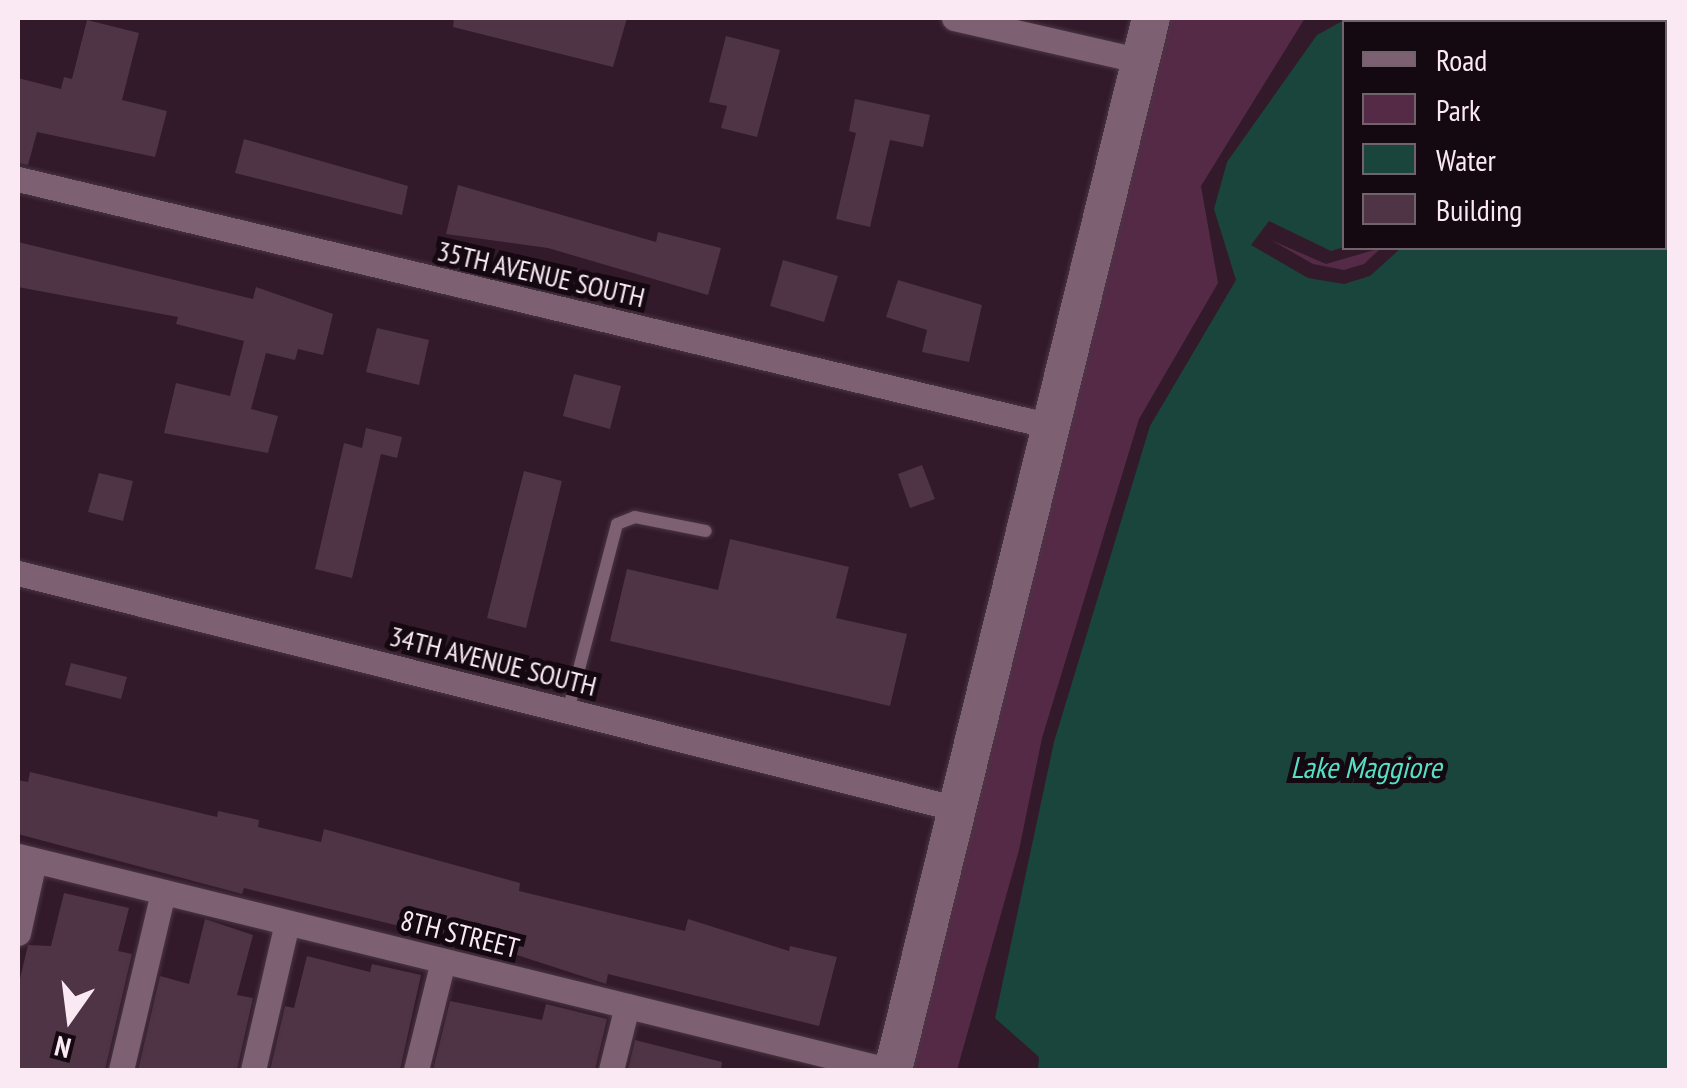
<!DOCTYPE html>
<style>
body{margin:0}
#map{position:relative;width:1687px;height:1088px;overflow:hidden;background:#321a2a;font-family:"PT Sans Narrow",sans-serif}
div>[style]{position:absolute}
.green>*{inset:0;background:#552a47}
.water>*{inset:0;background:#1a453c}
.building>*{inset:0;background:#4f3445}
.roads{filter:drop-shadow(0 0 2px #4a3644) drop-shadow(0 0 2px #4a3644)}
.lane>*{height:12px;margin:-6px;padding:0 6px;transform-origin:6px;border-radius:6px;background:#7e6073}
.street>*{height:25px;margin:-12.5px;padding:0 12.5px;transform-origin:12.5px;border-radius:12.5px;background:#7e6073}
.secondary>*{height:38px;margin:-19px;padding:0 19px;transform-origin:19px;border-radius:19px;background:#7e6073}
span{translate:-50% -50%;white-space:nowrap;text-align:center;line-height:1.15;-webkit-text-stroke:10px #140910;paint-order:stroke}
.street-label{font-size:28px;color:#fae9f3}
.water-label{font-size:30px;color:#56dfc5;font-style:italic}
.frame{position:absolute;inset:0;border:20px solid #fae9f3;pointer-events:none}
.legend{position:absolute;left:1342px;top:20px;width:325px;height:230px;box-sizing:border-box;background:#140910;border:2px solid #70636b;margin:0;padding:12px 18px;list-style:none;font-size:30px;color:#fae9f3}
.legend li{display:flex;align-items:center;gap:20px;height:50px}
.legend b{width:50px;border:2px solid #70636b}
.north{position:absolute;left:20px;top:968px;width:100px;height:100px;-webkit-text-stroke:8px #140910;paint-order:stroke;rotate:194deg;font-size:28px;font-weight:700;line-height:40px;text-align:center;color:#fae9f3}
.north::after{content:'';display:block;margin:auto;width:35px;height:45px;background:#fae9f3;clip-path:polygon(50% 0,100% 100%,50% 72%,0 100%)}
</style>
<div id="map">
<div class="green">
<i style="clip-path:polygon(1171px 18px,1305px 18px,1201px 186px,1218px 283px,1139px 419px,1042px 738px,1019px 850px,957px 1070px,908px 1070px)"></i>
<i style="clip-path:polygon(1423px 18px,1609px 18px,1434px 22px)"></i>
<i style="clip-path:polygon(1271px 240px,1326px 264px,1381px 248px,1364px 264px,1344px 270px,1313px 264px)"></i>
</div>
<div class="water">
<i style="clip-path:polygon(1348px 18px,1395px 22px,1344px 22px,1344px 247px,1331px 251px,1269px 221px,1251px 245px,1308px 278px,1344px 284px,1370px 276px,1401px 248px,1664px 248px,1664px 22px,1622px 22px,1669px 18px,1669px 1070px,1038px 1070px,1039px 1057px,995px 1018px,1054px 742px,1150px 426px,1236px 280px,1214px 209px,1227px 162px,1317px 35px)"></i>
</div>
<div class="building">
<i style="clip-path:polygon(454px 18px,627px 18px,613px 67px,453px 27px)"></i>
<i style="clip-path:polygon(87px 20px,139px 33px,122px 100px,167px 111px,155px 157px,37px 132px,28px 165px,18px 163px,18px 78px,61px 89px,64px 77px,72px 79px)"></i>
<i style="clip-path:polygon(726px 36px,780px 50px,757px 137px,721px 128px,727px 106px,709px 102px)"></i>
<i style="clip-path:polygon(855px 99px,930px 115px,923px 147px,890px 140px,870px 227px,836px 219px,856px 133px,849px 131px)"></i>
<i style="clip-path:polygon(244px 139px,408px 186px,402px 215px,235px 173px)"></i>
<i style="clip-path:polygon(458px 185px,656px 242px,658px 232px,721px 248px,708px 295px,548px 248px,446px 234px)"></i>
<i style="clip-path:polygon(18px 242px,253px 299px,256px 287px,333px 314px,323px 355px,298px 349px,295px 360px,266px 353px,251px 409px,278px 416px,268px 453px,164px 433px,176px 383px,230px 396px,244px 341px,176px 324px,178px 317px,18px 287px)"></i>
<i style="clip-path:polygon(783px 260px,838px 276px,824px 322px,770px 306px)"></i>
<i style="clip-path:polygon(898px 280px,982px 305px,969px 362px,922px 352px,927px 330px,886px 317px)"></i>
<i style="clip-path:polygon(377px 328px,429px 340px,419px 385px,366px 372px)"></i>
<i style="clip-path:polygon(574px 374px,621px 386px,610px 429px,563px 416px)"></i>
<i style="clip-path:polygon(366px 428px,402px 437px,397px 458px,381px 454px,352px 578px,315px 569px,344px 443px,362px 448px)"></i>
<i style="clip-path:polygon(922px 465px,935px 499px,910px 508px,898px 474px)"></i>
<i style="clip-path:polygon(524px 471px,562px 481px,526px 628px,487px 618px)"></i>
<i style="clip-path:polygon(99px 473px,133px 481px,123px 521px,88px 512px)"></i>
<i style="clip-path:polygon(730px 539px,849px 567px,836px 618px,907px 634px,890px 706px,610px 641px,627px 569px,718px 590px)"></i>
<i style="clip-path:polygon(71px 663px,127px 677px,121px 699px,65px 685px)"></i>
<i style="clip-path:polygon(30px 772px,217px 817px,218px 811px,259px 820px,258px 827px,321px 842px,324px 829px,520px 883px,519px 891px,685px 931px,688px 919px,789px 951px,790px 946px,837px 957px,819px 1026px,608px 974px,606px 984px,514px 954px,244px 888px,242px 894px,18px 834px,18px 780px,28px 782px)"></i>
<i style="clip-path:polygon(64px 893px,129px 908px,118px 951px,132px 954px,105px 1070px,18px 1070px,18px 987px,28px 945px,51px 946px)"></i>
<i style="clip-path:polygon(205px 919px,253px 935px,237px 995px,253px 998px,237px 1070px,138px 1070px,160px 976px,189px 984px)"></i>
<i style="clip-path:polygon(307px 956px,370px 972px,372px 964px,421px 975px,400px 1070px,270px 1070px,285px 1006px,294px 1008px)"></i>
<i style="clip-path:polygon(450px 1001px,542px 1020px,546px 1004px,607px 1019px,595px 1070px,433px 1070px)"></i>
<i style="clip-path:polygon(635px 1040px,722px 1062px,721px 1070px,628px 1070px)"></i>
</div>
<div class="roads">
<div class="lane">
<i style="left:568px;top:711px;width:193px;rotate:-75.3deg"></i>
<i style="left:617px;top:524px;width:19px;rotate:-21deg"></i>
<i style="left:635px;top:517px;width:72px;rotate:11.2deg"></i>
</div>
<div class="street">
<i style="left:954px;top:18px;width:192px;rotate:12.9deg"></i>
<i style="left:18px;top:179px;width:1062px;rotate:13.45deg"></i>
<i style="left:18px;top:573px;width:965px;rotate:14.09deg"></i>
<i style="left:18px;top:856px;width:896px;rotate:13.82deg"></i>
<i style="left:18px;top:933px;width:74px;rotate:-77.5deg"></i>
<i style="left:121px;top:1070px;width:183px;rotate:-76.7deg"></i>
<i style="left:253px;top:1070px;width:151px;rotate:-77deg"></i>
<i style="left:416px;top:1070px;width:112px;rotate:-76.1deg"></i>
<i style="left:611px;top:1070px;width:66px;rotate:-76deg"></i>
</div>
<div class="secondary">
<i style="left:893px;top:1070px;width:1083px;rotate:-76.22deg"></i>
</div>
</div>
<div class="street-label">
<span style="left:541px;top:274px;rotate:13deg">35TH AVENUE SOUTH</span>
<span style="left:493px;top:661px;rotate:14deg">34TH AVENUE SOUTH</span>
<span style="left:460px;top:934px;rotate:14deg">8TH STREET</span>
</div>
<div class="water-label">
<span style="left:1366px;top:767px">Lake Maggiore</span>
</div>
<div class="frame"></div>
<ul class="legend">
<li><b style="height:12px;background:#7e6073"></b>Road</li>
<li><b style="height:28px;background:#552a47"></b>Park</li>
<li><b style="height:28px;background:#1a453c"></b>Water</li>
<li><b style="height:28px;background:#4f3445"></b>Building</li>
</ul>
<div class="north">N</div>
</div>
